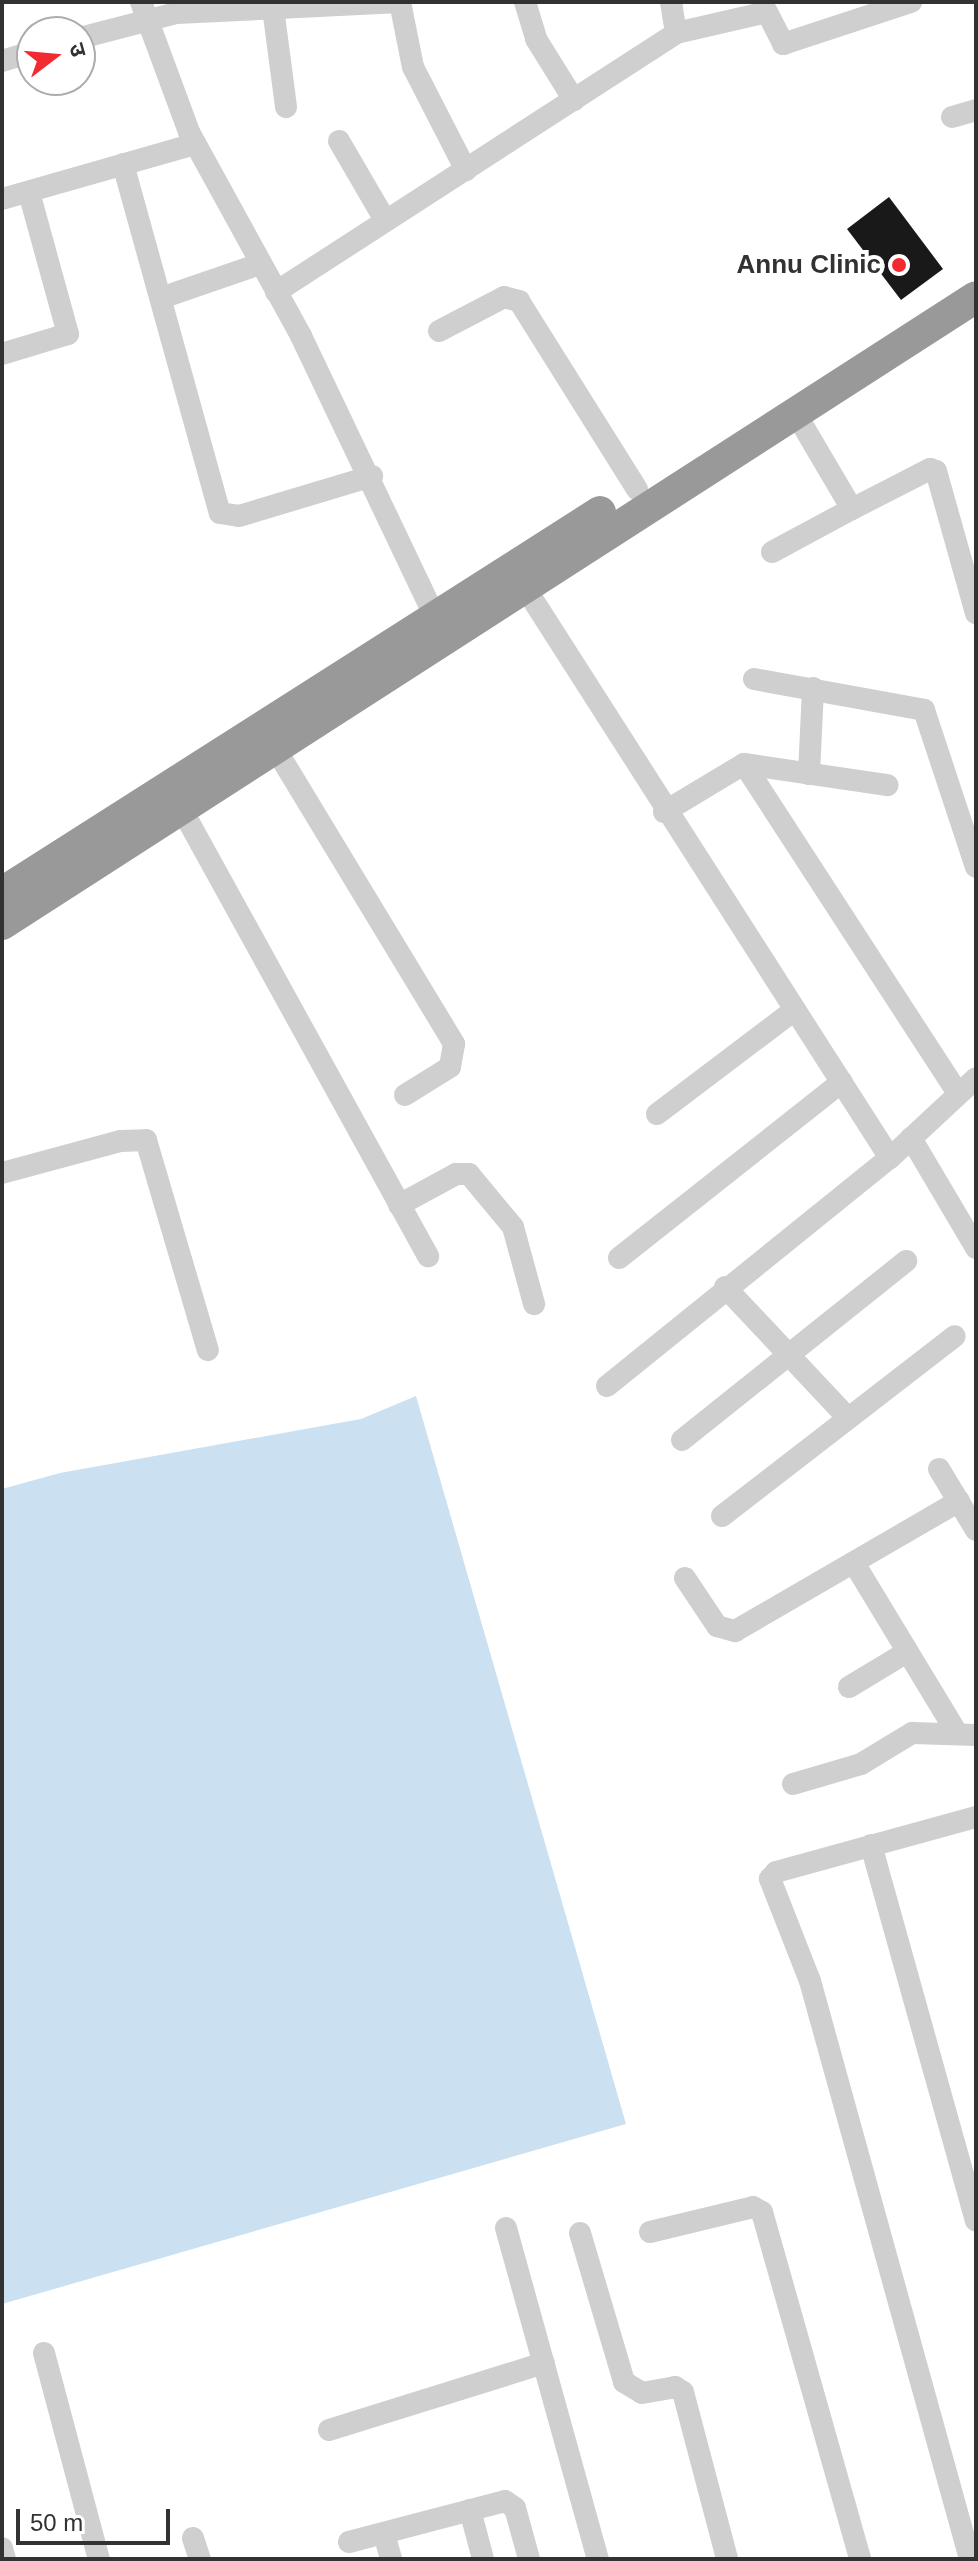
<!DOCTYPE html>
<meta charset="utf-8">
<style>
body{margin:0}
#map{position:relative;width:978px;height:2561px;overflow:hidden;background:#fff;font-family:Helvetica,"Noto Sans Devanagari",sans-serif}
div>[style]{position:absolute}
.water>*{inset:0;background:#cbe0f0}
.building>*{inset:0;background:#191919}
.minor>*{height:22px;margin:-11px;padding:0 11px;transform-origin:11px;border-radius:11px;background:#cfcfcf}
.highway>*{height:32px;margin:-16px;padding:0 16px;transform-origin:16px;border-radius:16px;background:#999}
.dots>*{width:22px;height:22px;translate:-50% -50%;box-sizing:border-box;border:4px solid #fff;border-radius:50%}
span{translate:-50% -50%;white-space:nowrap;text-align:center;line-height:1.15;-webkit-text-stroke:8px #fff;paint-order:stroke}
.poi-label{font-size:26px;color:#323232;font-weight:700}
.right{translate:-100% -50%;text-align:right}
.frame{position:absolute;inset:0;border:4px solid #323232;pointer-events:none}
.north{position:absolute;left:16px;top:16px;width:80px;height:80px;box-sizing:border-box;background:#fff;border:2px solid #adadad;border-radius:50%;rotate:74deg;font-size:22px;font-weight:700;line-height:32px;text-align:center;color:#323232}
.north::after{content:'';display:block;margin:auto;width:28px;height:36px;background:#f22a31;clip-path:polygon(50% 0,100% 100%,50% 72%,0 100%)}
.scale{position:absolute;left:16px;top:2509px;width:154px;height:36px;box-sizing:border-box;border:4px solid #323232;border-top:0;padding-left:10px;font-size:24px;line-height:28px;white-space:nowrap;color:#323232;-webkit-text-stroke:6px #fff;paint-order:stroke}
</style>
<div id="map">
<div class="water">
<i style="clip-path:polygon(416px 1396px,626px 2124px,2px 2304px,2px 1489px,60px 1473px,361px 1419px)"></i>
</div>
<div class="building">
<i style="clip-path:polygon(889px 197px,943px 269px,901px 300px,847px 229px)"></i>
</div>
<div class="minor">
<i style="left:141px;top:2px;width:139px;rotate:69.7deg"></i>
<i style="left:189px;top:132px;width:233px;rotate:61.2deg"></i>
<i style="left:301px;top:336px;width:309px;rotate:64.5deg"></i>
<i style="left:400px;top:2px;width:66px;rotate:78.7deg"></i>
<i style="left:413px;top:67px;width:116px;rotate:62.8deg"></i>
<i style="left:525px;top:2px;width:39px;rotate:73deg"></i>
<i style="left:536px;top:39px;width:72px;rotate:58.1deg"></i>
<i style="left:671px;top:2px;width:31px;rotate:81deg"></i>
<i style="left:273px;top:8px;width:100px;rotate:82.5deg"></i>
<i style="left:80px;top:38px;width:100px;rotate:-14.5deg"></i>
<i style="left:177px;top:13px;width:223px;rotate:-2.8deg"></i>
<i style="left:2px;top:61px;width:31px;rotate:-17deg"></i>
<i style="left:952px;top:117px;width:25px;rotate:-16deg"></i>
<i style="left:339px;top:141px;width:91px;rotate:59.8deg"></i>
<i style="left:123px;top:164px;width:362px;rotate:74.5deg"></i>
<i style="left:220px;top:513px;width:19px;rotate:9deg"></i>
<i style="left:239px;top:516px;width:139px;rotate:-16.7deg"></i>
<i style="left:2px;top:199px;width:201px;rotate:-15.9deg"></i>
<i style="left:276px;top:292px;width:477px;rotate:-32.9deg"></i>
<i style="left:676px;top:33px;width:93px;rotate:-13deg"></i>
<i style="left:767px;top:12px;width:36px;rotate:63deg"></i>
<i style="left:783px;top:44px;width:135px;rotate:-18.2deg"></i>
<i style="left:161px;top:298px;width:105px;rotate:-19deg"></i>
<i style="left:439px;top:331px;width:73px;rotate:-27.6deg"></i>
<i style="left:504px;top:297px;width:16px;rotate:15deg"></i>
<i style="left:519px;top:301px;width:222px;rotate:57.9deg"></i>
<i style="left:2px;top:354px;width:69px;rotate:-16.9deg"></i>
<i style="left:68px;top:334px;width:147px;rotate:-105.4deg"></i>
<i style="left:796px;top:414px;width:110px;rotate:59.5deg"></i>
<i style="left:852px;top:509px;width:88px;rotate:-27.1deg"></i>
<i style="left:930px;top:469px;width:6px;rotate:18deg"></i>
<i style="left:936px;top:471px;width:148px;rotate:74.3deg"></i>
<i style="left:772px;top:552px;width:91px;rotate:-28.3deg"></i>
<i style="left:524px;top:586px;width:679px;rotate:57.39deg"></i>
<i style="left:754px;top:679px;width:173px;rotate:10.3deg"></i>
<i style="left:924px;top:710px;width:165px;rotate:71.7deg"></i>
<i style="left:275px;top:748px;width:346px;rotate:58.8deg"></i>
<i style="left:454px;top:1044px;width:23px;rotate:100deg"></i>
<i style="left:450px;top:1067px;width:53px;rotate:148.1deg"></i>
<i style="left:744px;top:764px;width:393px;rotate:57deg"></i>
<i style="left:809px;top:774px;width:86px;rotate:-87.3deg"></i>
<i style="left:181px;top:808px;width:512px;rotate:61.13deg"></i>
<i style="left:664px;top:812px;width:93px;rotate:-31deg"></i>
<i style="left:744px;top:764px;width:145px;rotate:8.4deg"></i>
<i style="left:657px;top:1114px;width:169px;rotate:-37.1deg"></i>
<i style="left:911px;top:1138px;width:128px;rotate:59.4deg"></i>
<i style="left:2px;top:1173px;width:123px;rotate:-15.1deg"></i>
<i style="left:121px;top:1141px;width:25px;rotate:-2deg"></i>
<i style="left:146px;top:1140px;width:219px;rotate:73.6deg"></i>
<i style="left:399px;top:1205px;width:65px;rotate:-28.5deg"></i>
<i style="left:456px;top:1174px;width:13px"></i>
<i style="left:469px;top:1174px;width:69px;rotate:50.3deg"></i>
<i style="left:513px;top:1227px;width:80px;rotate:74.7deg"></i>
<i style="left:619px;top:1258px;width:284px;rotate:-38.3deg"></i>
<i style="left:725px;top:1287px;width:180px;rotate:46.8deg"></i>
<i style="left:607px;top:1386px;width:363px;rotate:-38.9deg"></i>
<i style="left:890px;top:1158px;width:117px;rotate:-42.9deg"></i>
<i style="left:682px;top:1440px;width:287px;rotate:-38.6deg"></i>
<i style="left:939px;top:1469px;width:71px;rotate:58.8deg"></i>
<i style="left:722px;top:1516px;width:294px;rotate:-37.7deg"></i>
<i style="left:854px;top:1563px;width:199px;rotate:58.8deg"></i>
<i style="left:685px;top:1578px;width:58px;rotate:56.3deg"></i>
<i style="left:717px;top:1626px;width:19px;rotate:16deg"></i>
<i style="left:735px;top:1631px;width:259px;rotate:-30.1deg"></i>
<i style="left:849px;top:1687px;width:68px;rotate:-31.1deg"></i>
<i style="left:793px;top:1784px;width:71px;rotate:-16.4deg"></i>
<i style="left:861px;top:1764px;width:60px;rotate:-31.3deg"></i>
<i style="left:912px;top:1733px;width:64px;rotate:1.8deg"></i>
<i style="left:871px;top:1845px;width:390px;rotate:74.4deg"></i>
<i style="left:506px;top:2228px;width:344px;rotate:74.5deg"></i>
<i style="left:650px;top:2232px;width:106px;rotate:-13.6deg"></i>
<i style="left:753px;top:2207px;width:10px;rotate:29deg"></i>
<i style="left:762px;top:2212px;width:361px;rotate:74.2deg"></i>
<i style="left:580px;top:2233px;width:155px;rotate:73.5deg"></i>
<i style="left:624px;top:2382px;width:21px;rotate:31deg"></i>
<i style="left:642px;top:2393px;width:34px;rotate:-10deg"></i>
<i style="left:675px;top:2387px;width:9px;rotate:32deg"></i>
<i style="left:683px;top:2392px;width:173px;rotate:75.2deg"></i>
<i style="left:44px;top:2353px;width:213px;rotate:75.1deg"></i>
<i style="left:329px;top:2430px;width:225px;rotate:-17.3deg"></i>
<i style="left:470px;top:2510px;width:51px;rotate:75.1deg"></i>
<i style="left:384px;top:2534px;width:26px;rotate:74deg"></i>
<i style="left:193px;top:2538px;width:22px;rotate:72deg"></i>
<i style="left:349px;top:2542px;width:161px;rotate:-14.7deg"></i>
<i style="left:505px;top:2501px;width:12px;rotate:35deg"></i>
<i style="left:515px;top:2508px;width:53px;rotate:74.6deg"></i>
<i style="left:2px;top:2548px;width:11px;rotate:75deg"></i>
<i style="left:970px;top:2559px;width:600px;rotate:-105.47deg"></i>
<i style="left:810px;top:1981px;width:110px;rotate:-111.4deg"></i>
<i style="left:770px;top:1879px;width:9px;rotate:-49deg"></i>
<i style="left:776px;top:1872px;width:207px;rotate:-15.4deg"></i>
</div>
<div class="highway">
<i style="left:2px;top:893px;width:709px;rotate:-32.5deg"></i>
<i style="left:2px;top:924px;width:1158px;rotate:-32.77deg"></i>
</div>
<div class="dots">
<i style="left:899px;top:265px;background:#f22a31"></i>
</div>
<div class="poi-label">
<span class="right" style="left:881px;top:265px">Annu Clinic</span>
</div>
<div class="frame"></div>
<div class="north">उ</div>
<div class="scale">50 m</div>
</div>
